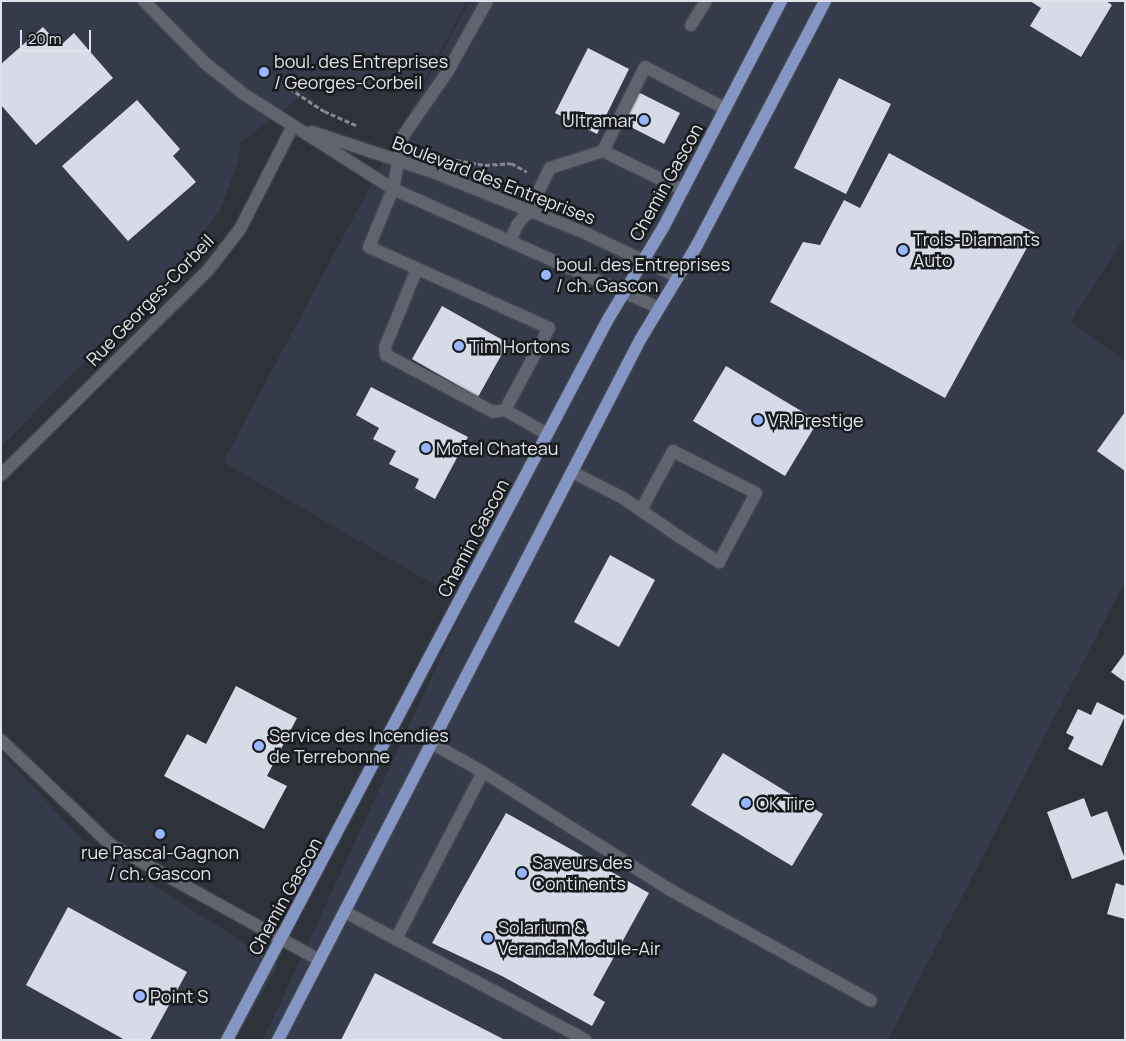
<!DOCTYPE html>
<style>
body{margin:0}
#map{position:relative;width:1126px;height:1041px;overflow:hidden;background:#2e323b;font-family:Manrope,sans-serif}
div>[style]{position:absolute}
.built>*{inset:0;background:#353b4a}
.building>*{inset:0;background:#d6dbe7}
.path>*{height:3px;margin-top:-1.5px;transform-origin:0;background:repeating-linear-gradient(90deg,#868a91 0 5px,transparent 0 7.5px)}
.roads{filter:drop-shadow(0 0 1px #4b4e56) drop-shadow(0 0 1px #4b4e56)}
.minor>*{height:12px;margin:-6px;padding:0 6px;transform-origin:6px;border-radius:6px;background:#60646e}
.major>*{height:12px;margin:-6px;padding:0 6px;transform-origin:6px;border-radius:6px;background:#8396c4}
.dots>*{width:14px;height:14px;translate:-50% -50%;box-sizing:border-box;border:2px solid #181a1e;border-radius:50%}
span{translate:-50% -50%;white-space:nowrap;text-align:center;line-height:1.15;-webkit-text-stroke:5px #181a1e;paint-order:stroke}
.poi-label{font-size:18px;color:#e0e3e9}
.left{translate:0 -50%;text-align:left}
.right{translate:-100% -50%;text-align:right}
.street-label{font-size:18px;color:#e0e3e9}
.frame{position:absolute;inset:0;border:2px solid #e0e3e9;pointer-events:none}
.scale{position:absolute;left:20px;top:30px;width:71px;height:22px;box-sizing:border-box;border:2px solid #e0e3e9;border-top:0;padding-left:6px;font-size:15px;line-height:18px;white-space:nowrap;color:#e0e3e9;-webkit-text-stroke:4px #181a1e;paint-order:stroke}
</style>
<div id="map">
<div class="built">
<i style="clip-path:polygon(1px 1px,467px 1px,419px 91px,311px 89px,240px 143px,239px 160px,220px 210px,189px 254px,1px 447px)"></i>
<i style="clip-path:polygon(469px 1px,1125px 1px,1125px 236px,1071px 322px,1125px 361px,1125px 581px,888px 1040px,263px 1040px,466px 603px,223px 462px)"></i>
<i style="clip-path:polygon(1px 753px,82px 839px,278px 965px,235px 1040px,1px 1040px)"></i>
</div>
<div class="building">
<i style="clip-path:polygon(1030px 1px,1106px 1px,1112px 5px,1081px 57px,1030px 26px,1041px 8px)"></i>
<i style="clip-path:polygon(43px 27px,60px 46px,74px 33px,113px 78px,36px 145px,1px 105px,1px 64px)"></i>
<i style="clip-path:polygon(588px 48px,629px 69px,597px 134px,555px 113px)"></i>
<i style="clip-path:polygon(839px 78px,891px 104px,846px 194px,794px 168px)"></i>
<i style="clip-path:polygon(636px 91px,680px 113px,664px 144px,621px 122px)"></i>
<i style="clip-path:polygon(137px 100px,180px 149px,173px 156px,196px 182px,128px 241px,62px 166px)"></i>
<i style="clip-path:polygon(889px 153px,1035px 233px,945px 398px,770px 302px,803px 242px,820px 245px,844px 200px,860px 208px)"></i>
<i style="clip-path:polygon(442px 306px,508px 343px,478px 397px,412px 359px)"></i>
<i style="clip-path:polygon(726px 366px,818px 421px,785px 476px,693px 421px)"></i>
<i style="clip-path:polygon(371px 387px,468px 437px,435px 499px,415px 488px,419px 479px,389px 464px,396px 451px,373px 439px,379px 428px,356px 415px)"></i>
<i style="clip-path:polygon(1125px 412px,1125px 471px,1097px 451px)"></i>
<i style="clip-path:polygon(610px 555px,655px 580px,619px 647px,574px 622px)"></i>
<i style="clip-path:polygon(1125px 653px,1125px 682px,1111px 672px)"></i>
<i style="clip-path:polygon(236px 686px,297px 718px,267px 776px,287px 786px,264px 829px,164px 776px,187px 734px,206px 744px)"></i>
<i style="clip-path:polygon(1097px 702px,1125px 716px,1102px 766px,1068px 749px,1074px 737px,1066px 733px,1078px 709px,1091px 715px)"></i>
<i style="clip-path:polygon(723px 753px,823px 814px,792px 866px,691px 805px)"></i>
<i style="clip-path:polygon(1084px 798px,1091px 817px,1107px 811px,1125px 859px,1072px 879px,1047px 812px)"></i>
<i style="clip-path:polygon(506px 813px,649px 893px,593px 995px,605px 1002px,592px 1026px,502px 976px,432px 943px)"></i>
<i style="clip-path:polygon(1116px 883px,1125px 886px,1125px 919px,1107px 914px)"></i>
<i style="clip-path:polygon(68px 907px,187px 972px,150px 1040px,125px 1040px,26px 985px)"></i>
<i style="clip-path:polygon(375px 973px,505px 1040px,341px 1040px)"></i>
</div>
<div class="path">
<i style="left:283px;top:84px;width:49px;rotate:33.4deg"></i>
<i style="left:324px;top:111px;width:35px;rotate:24deg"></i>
<i style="left:456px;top:160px;width:29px;rotate:10deg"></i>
<i style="left:485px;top:165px;width:26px;rotate:-4deg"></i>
<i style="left:511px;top:163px;width:18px;rotate:29deg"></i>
</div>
<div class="roads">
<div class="minor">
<i style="left:144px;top:1px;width:87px;rotate:45.5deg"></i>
<i style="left:205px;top:63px;width:51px;rotate:38.7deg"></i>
<i style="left:245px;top:95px;width:175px;rotate:32.4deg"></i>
<i style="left:393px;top:189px;width:291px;rotate:24.1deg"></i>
<i style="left:487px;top:1px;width:80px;rotate:119.1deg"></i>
<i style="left:448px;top:71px;width:79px;rotate:124.7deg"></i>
<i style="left:403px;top:136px;width:54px;rotate:100.7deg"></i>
<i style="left:393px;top:189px;width:63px;rotate:112.5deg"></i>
<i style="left:369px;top:247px;width:197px;rotate:24.2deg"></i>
<i style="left:549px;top:328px;width:93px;rotate:118.2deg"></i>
<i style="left:505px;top:410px;width:48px;rotate:29.7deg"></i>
<i style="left:691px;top:25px;width:28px;rotate:-58deg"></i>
<i style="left:312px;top:132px;width:124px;rotate:18.3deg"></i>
<i style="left:430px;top:171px;width:167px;rotate:21.8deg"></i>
<i style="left:585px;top:233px;width:103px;rotate:25.3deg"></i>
<i style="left:603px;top:151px;width:94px;rotate:-63.4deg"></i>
<i style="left:645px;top:67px;width:91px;rotate:27.4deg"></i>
<i style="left:510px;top:241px;width:17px;rotate:-66deg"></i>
<i style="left:517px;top:225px;width:18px;rotate:-49deg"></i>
<i style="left:529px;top:211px;width:48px;rotate:-64deg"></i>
<i style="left:550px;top:168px;width:56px;rotate:-17.8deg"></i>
<i style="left:603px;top:151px;width:89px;rotate:26deg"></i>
<i style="left:417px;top:269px;width:84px;rotate:112.3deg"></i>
<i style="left:385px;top:347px;width:8px;rotate:83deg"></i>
<i style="left:386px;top:355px;width:121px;rotate:28deg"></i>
<i style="left:493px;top:412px;width:12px;rotate:-9deg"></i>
<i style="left:572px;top:472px;width:57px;rotate:27deg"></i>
<i style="left:623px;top:498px;width:67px;rotate:34.6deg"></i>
<i style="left:678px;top:536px;width:49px;rotate:32.4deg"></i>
<i style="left:719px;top:562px;width:78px;rotate:-61.8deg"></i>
<i style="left:756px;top:493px;width:93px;rotate:-153.2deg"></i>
<i style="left:673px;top:451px;width:67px;rotate:118.5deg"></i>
<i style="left:1px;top:475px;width:293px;rotate:-44.7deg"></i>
<i style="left:209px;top:269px;width:51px;rotate:-52.2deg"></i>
<i style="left:240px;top:229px;width:116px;rotate:-62.8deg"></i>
<i style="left:1px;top:740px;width:152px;rotate:43.7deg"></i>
<i style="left:111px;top:845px;width:238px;rotate:28.9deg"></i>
<i style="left:483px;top:772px;width:223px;rotate:32.2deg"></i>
<i style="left:672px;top:891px;width:227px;rotate:28.9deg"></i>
<i style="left:345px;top:912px;width:58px;rotate:27.9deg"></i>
<i style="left:396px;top:939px;width:188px;rotate:-62.5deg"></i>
<i style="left:483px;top:772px;width:60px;rotate:-150.9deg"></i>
<i style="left:396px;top:939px;width:215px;rotate:28deg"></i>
</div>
<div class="major">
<i style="left:227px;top:1040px;width:813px;rotate:-62.14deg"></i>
<i style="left:607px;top:321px;width:111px;rotate:-59deg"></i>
<i style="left:664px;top:226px;width:254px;rotate:-62.5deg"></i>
<i style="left:278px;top:1040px;width:788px;rotate:-62.65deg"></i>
<i style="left:640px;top:340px;width:111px;rotate:-59deg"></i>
<i style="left:697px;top:245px;width:276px;rotate:-62.3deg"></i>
</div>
</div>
<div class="dots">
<i style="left:264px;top:72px;background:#97b6fd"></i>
<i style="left:644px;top:120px;background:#97b6fd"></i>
<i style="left:903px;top:250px;background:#97b6fd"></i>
<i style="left:546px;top:275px;background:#97b6fd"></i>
<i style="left:459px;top:346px;background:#97b6fd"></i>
<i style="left:758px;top:420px;background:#97b6fd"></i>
<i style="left:426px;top:448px;background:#97b6fd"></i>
<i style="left:259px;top:746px;background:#97b6fd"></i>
<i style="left:746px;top:803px;background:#97b6fd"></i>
<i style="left:160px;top:834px;background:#97b6fd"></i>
<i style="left:522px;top:873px;background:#97b6fd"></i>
<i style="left:488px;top:938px;background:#97b6fd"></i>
<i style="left:140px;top:996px;background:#97b6fd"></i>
</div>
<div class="poi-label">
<span class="left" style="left:274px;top:72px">boul. des Entreprises<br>/ Georges-Corbeil</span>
<span class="right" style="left:634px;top:120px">Ultramar</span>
<span class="left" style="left:913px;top:250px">Trois-Diamants<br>Auto</span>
<span class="left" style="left:556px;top:275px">boul. des Entreprises<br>/ ch. Gascon</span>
<span class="left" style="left:469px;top:346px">Tim Hortons</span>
<span class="left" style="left:768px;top:420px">VR Prestige</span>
<span class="left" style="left:436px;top:448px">Motel Chateau</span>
<span class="left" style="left:269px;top:746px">Service des Incendies<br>de Terrebonne</span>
<span class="left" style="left:756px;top:803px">OK Tire</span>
<span style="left:160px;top:863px">rue Pascal-Gagnon<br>/ ch. Gascon</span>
<span class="left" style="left:532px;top:873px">Saveurs des<br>Continents</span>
<span class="left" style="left:498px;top:938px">Solarium &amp;<br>Veranda Module-Air</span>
<span class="left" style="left:150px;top:996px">Point S</span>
</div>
<div class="street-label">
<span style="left:494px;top:180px;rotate:21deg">Boulevard des Entreprises</span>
<span style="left:666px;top:182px;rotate:-61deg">Chemin Gascon</span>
<span style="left:150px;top:300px;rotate:-46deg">Rue Georges-Corbeil</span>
<span style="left:473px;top:538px;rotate:-62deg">Chemin Gascon</span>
<span style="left:285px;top:896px;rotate:-61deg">Chemin Gascon</span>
</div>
<div class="frame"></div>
<div class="scale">20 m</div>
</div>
